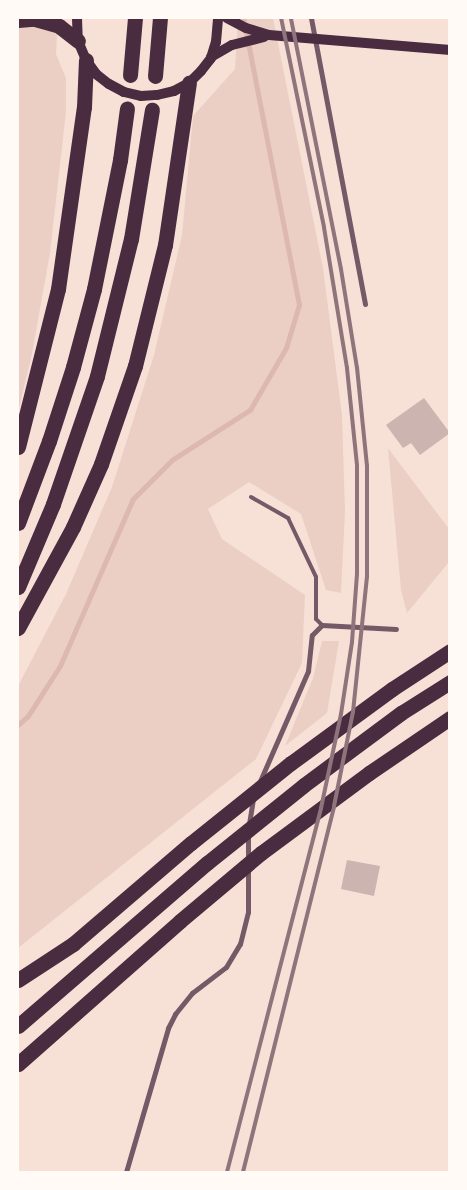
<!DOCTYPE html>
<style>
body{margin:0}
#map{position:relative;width:467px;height:1190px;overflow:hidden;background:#f7e1d7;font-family:Montserrat,sans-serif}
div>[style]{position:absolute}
.green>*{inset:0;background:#ebcfc5}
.stream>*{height:4.5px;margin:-2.25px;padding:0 2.25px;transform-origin:2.25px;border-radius:2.25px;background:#dcb8b0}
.building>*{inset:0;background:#ccb4b1}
.service>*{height:4px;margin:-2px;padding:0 2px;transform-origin:2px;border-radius:2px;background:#755966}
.minor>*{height:5px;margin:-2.5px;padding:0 2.5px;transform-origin:2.5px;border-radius:2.5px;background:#755966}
.secondary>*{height:10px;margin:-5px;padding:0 5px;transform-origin:5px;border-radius:5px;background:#4a2c40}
.motorway>*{height:15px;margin:-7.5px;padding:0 7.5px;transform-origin:7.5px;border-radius:7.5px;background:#4a2c40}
.rail>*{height:4px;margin:-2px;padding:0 2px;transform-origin:2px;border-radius:2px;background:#8f747c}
span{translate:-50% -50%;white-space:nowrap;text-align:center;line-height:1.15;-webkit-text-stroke:5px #fffaf5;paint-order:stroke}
.frame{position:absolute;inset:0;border:19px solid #fffaf5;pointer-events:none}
</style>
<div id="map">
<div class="green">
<i style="clip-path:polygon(18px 18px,58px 18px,56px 54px,66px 78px,66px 112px,50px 253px,32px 354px,18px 413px)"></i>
<i style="clip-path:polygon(238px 18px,273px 18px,323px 268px,342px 415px,345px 511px,341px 593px,326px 590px,301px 514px,249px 482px,208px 509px,222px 539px,305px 595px,302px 663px,256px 759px,18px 948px,18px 686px,66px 594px,112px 487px,154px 355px,182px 235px,193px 116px,235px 69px)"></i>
<i style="clip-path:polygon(388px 448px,449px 529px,449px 562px,407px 613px,401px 590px)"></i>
<i style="clip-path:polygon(322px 641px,339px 641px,327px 713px,285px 746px,313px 678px)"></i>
</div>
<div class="stream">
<i style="left:18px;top:725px;width:13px;rotate:-42deg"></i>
<i style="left:28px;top:716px;width:59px;rotate:-57.4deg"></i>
<i style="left:60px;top:666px;width:182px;rotate:-66.4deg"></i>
<i style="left:133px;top:499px;width:55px;rotate:-45deg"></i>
<i style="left:172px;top:460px;width:93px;rotate:-32.7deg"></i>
<i style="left:250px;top:410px;width:72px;rotate:-59.9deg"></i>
<i style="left:286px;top:348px;width:45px;rotate:-73.2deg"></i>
<i style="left:299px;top:305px;width:292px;rotate:-101deg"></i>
</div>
<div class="building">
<i style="clip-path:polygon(424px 398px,450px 433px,420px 455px,411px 443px,403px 448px,386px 425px)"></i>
<i style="clip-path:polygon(347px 860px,380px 866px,374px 896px,341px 889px)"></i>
</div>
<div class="service">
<i style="left:251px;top:497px;width:43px;rotate:29.6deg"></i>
<i style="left:288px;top:518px;width:65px;rotate:64.6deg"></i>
<i style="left:316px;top:577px;width:42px;rotate:90deg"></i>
<i style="left:316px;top:619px;width:8px;rotate:45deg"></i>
</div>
<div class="minor">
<i style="left:311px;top:18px;width:291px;rotate:79.3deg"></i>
<i style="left:260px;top:781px;width:120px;rotate:-66.4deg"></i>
<i style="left:308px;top:671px;width:36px;rotate:-84deg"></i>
<i style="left:312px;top:635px;width:14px;rotate:-45deg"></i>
<i style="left:322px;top:625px;width:74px;rotate:3.1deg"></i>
<i style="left:249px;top:824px;width:26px;rotate:-81deg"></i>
<i style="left:248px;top:859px;width:24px;rotate:-90deg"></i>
<i style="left:126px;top:1172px;width:150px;rotate:-73.7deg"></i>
<i style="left:168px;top:1028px;width:16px;rotate:-63deg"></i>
<i style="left:175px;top:1014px;width:27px;rotate:-51deg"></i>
<i style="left:192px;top:993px;width:43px;rotate:-37.4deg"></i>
<i style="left:226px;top:967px;width:27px;rotate:-59deg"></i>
<i style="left:240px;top:944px;width:33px;rotate:-76deg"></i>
<i style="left:248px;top:912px;width:44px;rotate:-90deg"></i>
</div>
<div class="secondary">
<i style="left:77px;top:18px;width:23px;rotate:88deg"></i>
<i style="left:78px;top:41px;width:21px;rotate:67deg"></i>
<i style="left:86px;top:60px;width:17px;rotate:54deg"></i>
<i style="left:96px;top:74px;width:16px;rotate:38deg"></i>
<i style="left:109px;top:84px;width:17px;rotate:28deg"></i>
<i style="left:124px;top:92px;width:17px;rotate:13deg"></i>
<i style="left:141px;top:96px;width:16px;rotate:-4deg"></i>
<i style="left:157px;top:95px;width:17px;rotate:-13deg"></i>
<i style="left:174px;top:91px;width:17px;rotate:-28deg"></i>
<i style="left:189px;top:83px;width:17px;rotate:-45deg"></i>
<i style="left:201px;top:71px;width:16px;rotate:-52deg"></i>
<i style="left:211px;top:58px;width:17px;rotate:-73deg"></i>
<i style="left:216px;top:42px;width:24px;rotate:-85deg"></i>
<i style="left:227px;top:18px;width:21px;rotate:28deg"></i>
<i style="left:246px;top:28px;width:24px;rotate:17deg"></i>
<i style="left:269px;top:35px;width:182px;rotate:4.7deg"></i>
<i style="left:211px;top:57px;width:24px;rotate:-30deg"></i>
<i style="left:232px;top:45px;width:33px;rotate:-14deg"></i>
</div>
<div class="motorway">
<i style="left:35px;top:19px;width:25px;rotate:16deg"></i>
<i style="left:59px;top:26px;width:24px;rotate:38deg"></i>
<i style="left:18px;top:20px;width:24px;rotate:-5deg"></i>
<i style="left:130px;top:75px;width:57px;rotate:-85deg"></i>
<i style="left:155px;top:76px;width:58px;rotate:-85.1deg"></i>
<i style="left:18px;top:447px;width:163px;rotate:-75.8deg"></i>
<i style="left:58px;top:289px;width:184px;rotate:-81.9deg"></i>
<i style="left:84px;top:107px;width:47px;rotate:-87.6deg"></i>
<i style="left:18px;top:523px;width:88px;rotate:-69.3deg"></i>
<i style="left:49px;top:441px;width:78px;rotate:-72deg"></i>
<i style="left:73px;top:367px;width:81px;rotate:-74.9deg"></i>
<i style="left:94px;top:289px;width:132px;rotate:-78.6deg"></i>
<i style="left:120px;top:160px;width:52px;rotate:-82.3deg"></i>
<i style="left:18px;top:587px;width:90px;rotate:-67.1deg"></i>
<i style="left:53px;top:504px;width:135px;rotate:-71deg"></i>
<i style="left:97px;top:376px;width:141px;rotate:-76.1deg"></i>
<i style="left:131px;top:239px;width:131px;rotate:-80.8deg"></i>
<i style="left:18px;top:628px;width:115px;rotate:-61.4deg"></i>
<i style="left:73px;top:527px;width:69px;rotate:-66deg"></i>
<i style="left:101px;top:464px;width:104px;rotate:-70.9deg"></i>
<i style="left:135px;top:366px;width:125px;rotate:-76.1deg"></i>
<i style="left:165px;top:245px;width:164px;rotate:-81.6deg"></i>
<i style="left:18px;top:980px;width:66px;rotate:-33.2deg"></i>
<i style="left:73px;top:944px;width:155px;rotate:-40.6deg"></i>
<i style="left:191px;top:843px;width:128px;rotate:-38.7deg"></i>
<i style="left:291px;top:763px;width:125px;rotate:-36.2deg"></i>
<i style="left:392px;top:689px;width:69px;rotate:-33.2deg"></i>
<i style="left:18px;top:1026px;width:250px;rotate:-40.8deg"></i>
<i style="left:207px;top:863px;width:124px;rotate:-38.8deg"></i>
<i style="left:304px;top:785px;width:121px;rotate:-36.6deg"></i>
<i style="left:401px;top:713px;width:58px;rotate:-32.3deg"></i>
<i style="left:18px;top:1064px;width:216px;rotate:-41.4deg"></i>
<i style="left:180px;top:921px;width:106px;rotate:-40deg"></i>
<i style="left:261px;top:853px;width:134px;rotate:-36.5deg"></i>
<i style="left:369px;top:773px;width:98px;rotate:-34.2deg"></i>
</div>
<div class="rail">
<i style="left:227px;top:1172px;width:376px;rotate:-75.5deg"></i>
<i style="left:321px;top:808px;width:96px;rotate:-78deg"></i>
<i style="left:341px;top:714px;width:73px;rotate:-81.3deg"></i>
<i style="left:352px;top:642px;width:68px;rotate:-85.8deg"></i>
<i style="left:357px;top:574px;width:109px;rotate:-90deg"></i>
<i style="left:357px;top:465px;width:98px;rotate:-95.9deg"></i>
<i style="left:347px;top:368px;width:143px;rotate:-99.3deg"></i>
<i style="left:324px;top:227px;width:213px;rotate:-101.6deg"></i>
<i style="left:243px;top:1172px;width:377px;rotate:-76deg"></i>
<i style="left:334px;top:806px;width:96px;rotate:-78.6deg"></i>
<i style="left:353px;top:712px;width:137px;rotate:-84.1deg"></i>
<i style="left:367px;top:576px;width:110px;rotate:-90deg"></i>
<i style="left:367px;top:466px;width:99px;rotate:-95.8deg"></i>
<i style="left:357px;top:368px;width:100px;rotate:-99.2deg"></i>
<i style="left:341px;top:269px;width:256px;rotate:-101.3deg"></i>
</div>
<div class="frame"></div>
</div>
